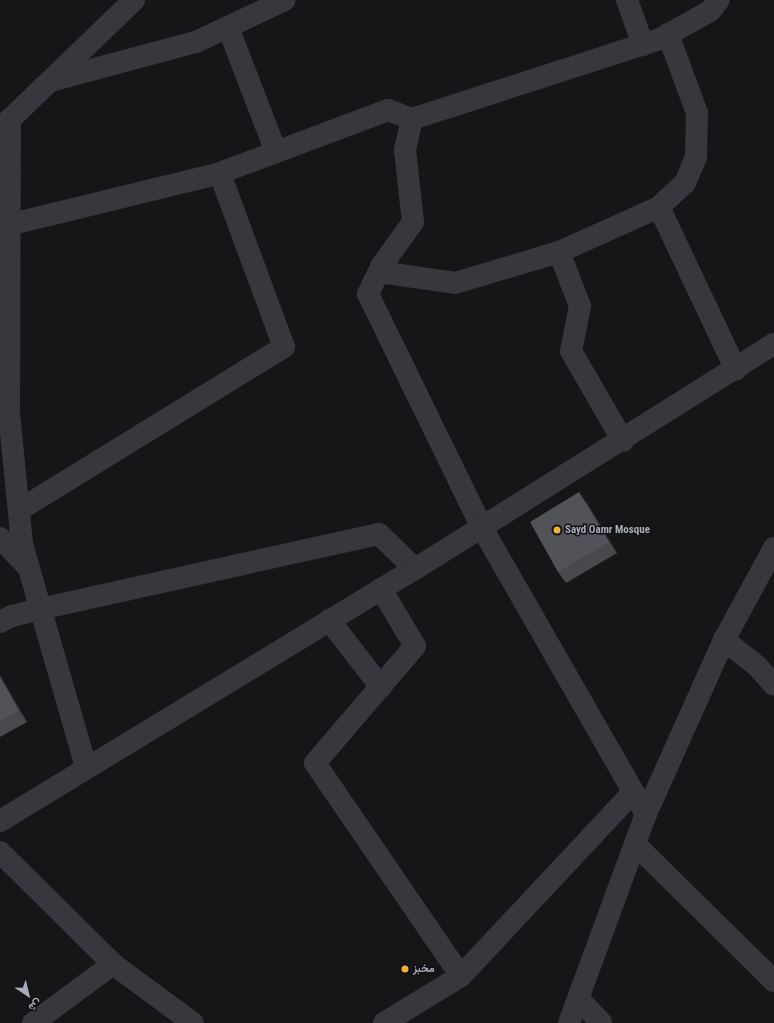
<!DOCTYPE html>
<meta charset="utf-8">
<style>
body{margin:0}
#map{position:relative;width:774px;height:1023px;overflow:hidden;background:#161618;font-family:"Roboto Condensed",Vazirmatn,sans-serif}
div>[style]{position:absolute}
.minor>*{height:22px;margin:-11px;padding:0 11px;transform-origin:11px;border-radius:11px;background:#37383d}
.wall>*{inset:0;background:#47494d}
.shaded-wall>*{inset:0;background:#2f3033}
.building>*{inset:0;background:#525359}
.dots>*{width:11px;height:11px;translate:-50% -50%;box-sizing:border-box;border:2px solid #111113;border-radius:50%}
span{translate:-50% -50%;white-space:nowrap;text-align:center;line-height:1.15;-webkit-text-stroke:3px #111113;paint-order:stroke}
.poi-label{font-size:11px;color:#a8adb8;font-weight:700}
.left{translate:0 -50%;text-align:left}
.north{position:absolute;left:8px;top:975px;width:40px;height:40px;-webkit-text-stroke:3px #111113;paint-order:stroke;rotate:145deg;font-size:11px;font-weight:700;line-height:16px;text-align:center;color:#a8adb8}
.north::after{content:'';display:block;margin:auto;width:14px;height:18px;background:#a8adb8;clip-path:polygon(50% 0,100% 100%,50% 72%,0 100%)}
</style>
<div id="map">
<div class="minor">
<i style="left:627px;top:0;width:48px;rotate:70.4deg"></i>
<i style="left:228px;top:27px;width:134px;rotate:69deg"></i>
<i style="left:50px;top:81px;width:151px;rotate:-15deg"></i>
<i style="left:196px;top:42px;width:98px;rotate:-25.3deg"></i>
<i style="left:10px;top:119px;width:294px;rotate:90.2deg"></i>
<i style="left:9px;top:413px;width:132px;rotate:84.3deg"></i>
<i style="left:22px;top:544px;width:232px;rotate:74deg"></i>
<i style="left:412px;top:119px;width:32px;rotate:103deg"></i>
<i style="left:405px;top:150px;width:72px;rotate:83.7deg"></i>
<i style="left:413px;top:222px;width:53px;rotate:125.8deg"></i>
<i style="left:382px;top:265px;width:32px;rotate:116deg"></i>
<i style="left:368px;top:294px;width:258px;rotate:64deg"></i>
<i style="left:481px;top:526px;width:332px;rotate:60.2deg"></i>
<i style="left:0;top:129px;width:186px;rotate:-43.9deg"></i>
<i style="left:659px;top:207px;width:180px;rotate:64.7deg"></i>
<i style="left:12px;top:224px;width:211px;rotate:-13.7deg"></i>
<i style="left:217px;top:174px;width:183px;rotate:-20.5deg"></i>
<i style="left:388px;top:110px;width:26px;rotate:21deg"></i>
<i style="left:412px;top:119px;width:261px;rotate:-17.9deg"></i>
<i style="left:660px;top:39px;width:57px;rotate:-29.2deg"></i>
<i style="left:710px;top:11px;width:14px;rotate:-51deg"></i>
<i style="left:559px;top:252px;width:58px;rotate:68.7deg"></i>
<i style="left:580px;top:306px;width:46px;rotate:101.3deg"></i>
<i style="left:571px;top:351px;width:104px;rotate:60deg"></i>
<i style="left:379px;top:272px;width:77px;rotate:8.2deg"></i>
<i style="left:455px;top:283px;width:109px;rotate:-16.6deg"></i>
<i style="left:559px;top:252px;width:110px;rotate:-24.2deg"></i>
<i style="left:659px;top:207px;width:35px;rotate:-43deg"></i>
<i style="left:685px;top:183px;width:28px;rotate:-67deg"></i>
<i style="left:696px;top:157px;width:44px;rotate:-88.7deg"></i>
<i style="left:697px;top:113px;width:84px;rotate:-110.2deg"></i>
<i style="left:19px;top:510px;width:311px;rotate:-31.6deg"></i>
<i style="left:284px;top:347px;width:184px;rotate:-110.3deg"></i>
<i style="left:0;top:538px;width:39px;rotate:46deg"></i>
<i style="left:381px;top:589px;width:66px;rotate:59.2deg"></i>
<i style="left:415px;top:646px;width:154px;rotate:130.5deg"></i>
<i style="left:315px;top:763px;width:258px;rotate:55.6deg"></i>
<i style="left:329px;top:620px;width:85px;rotate:52.2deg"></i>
<i style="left:0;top:622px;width:13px;rotate:-27deg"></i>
<i style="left:12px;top:616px;width:29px;rotate:-14deg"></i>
<i style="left:40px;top:609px;width:347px;rotate:-12.5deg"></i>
<i style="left:379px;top:534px;width:50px;rotate:44.2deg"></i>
<i style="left:724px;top:640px;width:42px;rotate:38.2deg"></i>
<i style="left:757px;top:666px;width:25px;rotate:48deg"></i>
<i style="left:0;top:821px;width:486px;rotate:-31.3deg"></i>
<i style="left:415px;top:569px;width:424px;rotate:-32.1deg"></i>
<i style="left:635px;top:844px;width:195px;rotate:44.6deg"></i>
<i style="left:0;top:852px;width:159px;rotate:44.7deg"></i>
<i style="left:113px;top:964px;width:99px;rotate:36.4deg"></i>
<i style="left:578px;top:998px;width:34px;rotate:47deg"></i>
<i style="left:33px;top:1023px;width:99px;rotate:-36.4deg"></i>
<i style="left:384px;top:1023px;width:90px;rotate:-31.4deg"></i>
<i style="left:461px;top:976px;width:250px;rotate:-46.9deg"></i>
<i style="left:569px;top:1023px;width:223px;rotate:-69.8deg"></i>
<i style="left:646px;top:814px;width:191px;rotate:-65.9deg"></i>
<i style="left:724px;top:640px;width:105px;rotate:-61.5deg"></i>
</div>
<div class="wall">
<i style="clip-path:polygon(587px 503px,617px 553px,566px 583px,558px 572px)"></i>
<i style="clip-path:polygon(0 675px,27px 722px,0 737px)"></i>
</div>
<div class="shaded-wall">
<i style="clip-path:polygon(579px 492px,587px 503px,617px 553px,609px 542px)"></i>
<i style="clip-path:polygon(0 675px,27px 722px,19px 711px,0 677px)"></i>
</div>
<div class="building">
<i style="clip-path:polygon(579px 492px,609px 542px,558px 572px,530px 522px)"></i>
<i style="clip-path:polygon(0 677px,19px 711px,0 721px)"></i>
</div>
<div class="dots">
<i style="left:557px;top:530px;background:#f2b134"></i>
<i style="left:405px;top:969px;background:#f2b134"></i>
</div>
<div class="poi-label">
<span class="left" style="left:565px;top:530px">Sayd Oamr Mosque</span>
<span class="left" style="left:413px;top:969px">مخبز</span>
</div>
<div class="north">ش</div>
</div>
